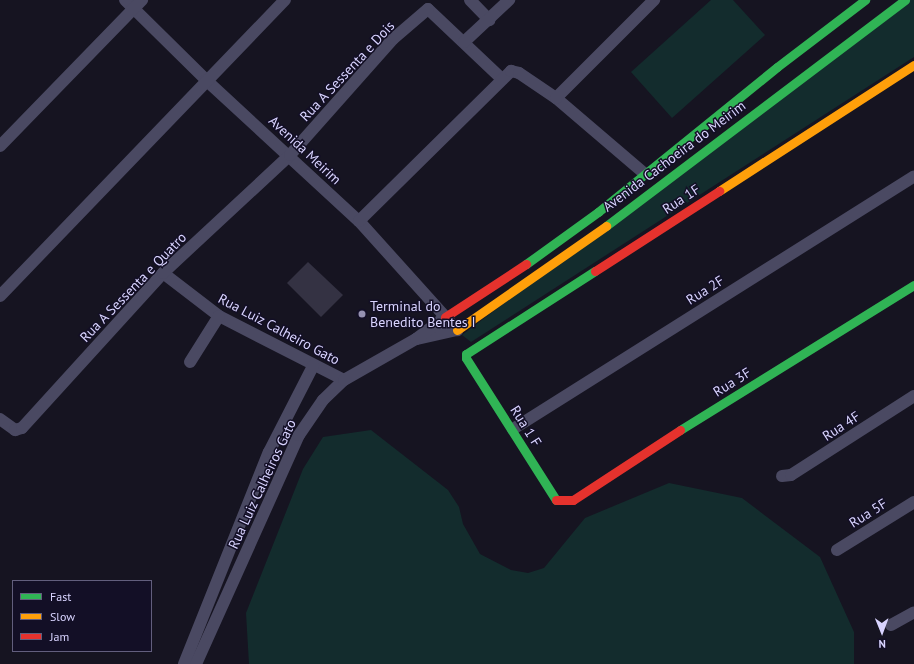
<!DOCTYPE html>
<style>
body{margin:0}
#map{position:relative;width:914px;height:664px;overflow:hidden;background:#161421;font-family:"PT Sans",sans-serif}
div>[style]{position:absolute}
.green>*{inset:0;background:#132c2d}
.building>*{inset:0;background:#343243}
.street>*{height:12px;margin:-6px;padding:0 6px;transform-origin:6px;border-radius:6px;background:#4a4962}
.fast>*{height:9px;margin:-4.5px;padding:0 4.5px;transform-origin:4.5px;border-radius:4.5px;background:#30b455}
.slow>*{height:9px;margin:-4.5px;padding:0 4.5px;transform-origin:4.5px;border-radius:4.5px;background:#ff9f0a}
.jam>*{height:9px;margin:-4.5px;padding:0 4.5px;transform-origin:4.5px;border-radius:4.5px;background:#e5322d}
.dots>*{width:11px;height:11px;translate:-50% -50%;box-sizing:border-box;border:2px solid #130f26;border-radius:50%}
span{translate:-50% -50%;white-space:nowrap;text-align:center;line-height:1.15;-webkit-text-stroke:3px #130f26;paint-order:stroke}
.street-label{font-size:14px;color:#d9d4ff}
.poi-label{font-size:14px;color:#d9d4ff}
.left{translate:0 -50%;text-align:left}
.legend{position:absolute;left:12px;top:580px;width:140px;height:72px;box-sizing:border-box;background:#130f26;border:1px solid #625e7d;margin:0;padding:5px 7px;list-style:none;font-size:12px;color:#d9d4ff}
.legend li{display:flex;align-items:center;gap:8px;height:20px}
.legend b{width:20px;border:1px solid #625e7d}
.north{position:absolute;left:862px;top:612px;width:40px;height:40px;-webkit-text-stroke:3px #130f26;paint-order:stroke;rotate:179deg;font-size:11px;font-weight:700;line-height:16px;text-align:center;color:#d9d4ff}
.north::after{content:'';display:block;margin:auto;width:14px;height:18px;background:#d9d4ff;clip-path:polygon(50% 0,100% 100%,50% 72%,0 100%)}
</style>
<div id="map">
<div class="green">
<i style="clip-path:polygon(711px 0,733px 0,765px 35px,672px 118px,631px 72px)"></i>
<i style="clip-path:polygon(907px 0,914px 0,914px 57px,471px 342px,462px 335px)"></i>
<i style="clip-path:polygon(371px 430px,448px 490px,459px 507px,463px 524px,480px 554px,511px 570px,528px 573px,544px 568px,585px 518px,669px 483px,742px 498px,820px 557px,854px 632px,854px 664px,249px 664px,246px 613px,303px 469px,323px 437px)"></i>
</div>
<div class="building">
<i style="clip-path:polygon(308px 262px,343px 295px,321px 317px,287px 283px)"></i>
</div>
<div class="street">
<i style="left:125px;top:0;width:114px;rotate:44.6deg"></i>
<i style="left:206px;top:80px;width:208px;rotate:42.7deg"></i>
<i style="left:359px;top:221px;width:147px;rotate:48deg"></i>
<i style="left:457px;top:330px;width:42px;rotate:167.6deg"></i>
<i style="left:470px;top:0;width:28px;rotate:46deg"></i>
<i style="left:428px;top:9px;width:102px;rotate:43.4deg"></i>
<i style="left:464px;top:42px;width:62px;rotate:-43deg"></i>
<i style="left:556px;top:98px;width:117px;rotate:40.5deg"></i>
<i style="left:0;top:146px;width:204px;rotate:-45.8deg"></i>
<i style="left:359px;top:221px;width:214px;rotate:-44.6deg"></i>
<i style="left:511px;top:71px;width:8px;rotate:14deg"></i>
<i style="left:519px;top:73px;width:45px;rotate:34deg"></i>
<i style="left:556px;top:98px;width:139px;rotate:-45deg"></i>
<i style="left:163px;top:273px;width:71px;rotate:37.5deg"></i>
<i style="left:219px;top:316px;width:140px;rotate:27.1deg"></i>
<i style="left:0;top:296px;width:411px;rotate:-46.1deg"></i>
<i style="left:190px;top:362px;width:54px;rotate:-57.8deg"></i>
<i style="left:0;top:419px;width:19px;rotate:36deg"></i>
<i style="left:15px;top:430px;width:7px;rotate:-16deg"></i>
<i style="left:22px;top:428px;width:210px;rotate:-47.7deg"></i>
<i style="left:163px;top:273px;width:173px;rotate:-42.9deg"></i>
<i style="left:290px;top:155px;width:155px;rotate:-48.4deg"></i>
<i style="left:393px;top:39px;width:46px;rotate:-40.6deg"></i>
<i style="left:513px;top:429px;width:474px;rotate:-32.2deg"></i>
<i style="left:782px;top:476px;width:9px;rotate:-6deg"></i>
<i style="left:791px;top:475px;width:146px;rotate:-32.7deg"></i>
<i style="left:837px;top:550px;width:91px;rotate:-31.9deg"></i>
<i style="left:891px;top:625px;width:26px;rotate:-29deg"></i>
<i style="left:184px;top:664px;width:228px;rotate:-68.2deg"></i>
<i style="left:269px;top:452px;width:97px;rotate:-62.9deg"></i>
<i style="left:196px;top:664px;width:251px;rotate:-65.8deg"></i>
<i style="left:299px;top:435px;width:42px;rotate:-55.6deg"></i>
<i style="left:323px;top:400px;width:29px;rotate:-44deg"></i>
<i style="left:344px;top:380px;width:83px;rotate:-29.7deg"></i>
<i style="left:416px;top:339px;width:36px;rotate:-37deg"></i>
</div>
<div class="fast">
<i style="left:606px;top:226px;width:375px;rotate:-37.1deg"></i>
<i style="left:526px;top:264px;width:89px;rotate:-35.8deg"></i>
<i style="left:598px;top:212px;width:230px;rotate:-39deg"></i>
<i style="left:777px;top:67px;width:111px;rotate:-37.3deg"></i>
<i style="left:680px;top:430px;width:275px;rotate:-31.8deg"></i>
<i style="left:556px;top:500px;width:168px;rotate:-122.4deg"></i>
<i style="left:466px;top:358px;width:4px;rotate:-90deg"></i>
<i style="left:466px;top:354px;width:153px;rotate:-32.8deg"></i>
</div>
<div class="slow">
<i style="left:719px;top:191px;width:232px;rotate:-32.9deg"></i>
<i style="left:457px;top:330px;width:182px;rotate:-34.9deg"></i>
</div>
<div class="jam">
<i style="left:595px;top:271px;width:148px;rotate:-32.8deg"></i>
<i style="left:445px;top:317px;width:97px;rotate:-33.2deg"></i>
<i style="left:556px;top:500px;width:17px"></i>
<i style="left:573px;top:500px;width:128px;rotate:-33.2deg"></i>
</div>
<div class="dots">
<i style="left:362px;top:314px;background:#9591b1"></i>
</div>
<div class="street-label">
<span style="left:347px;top:71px;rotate:-47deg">Rua A Sessenta e Dois</span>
<span style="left:305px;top:150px;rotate:43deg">Avenida Meirim</span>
<span style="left:674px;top:156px;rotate:-37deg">Avenida Cachoeira do Meirim</span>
<span style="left:681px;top:199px;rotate:-33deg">Rua 1F</span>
<span style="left:133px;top:287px;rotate:-46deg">Rua A Sessenta e Quatro</span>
<span style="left:705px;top:290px;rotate:-32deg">Rua 2F</span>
<span style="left:279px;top:329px;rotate:28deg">Rua Luiz Calheiro Gato</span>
<span style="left:732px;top:382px;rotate:-32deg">Rua 3F</span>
<span style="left:526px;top:426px;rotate:58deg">Rua 1 F</span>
<span style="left:841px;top:426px;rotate:-33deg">Rua 4F</span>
<span style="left:262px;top:484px;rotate:-65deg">Rua Luiz Calheiros Gato</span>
<span style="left:868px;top:513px;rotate:-32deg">Rua 5F</span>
</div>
<div class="poi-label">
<span class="left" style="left:370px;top:314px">Terminal do<br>Benedito Bentes I</span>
</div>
<ul class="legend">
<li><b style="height:5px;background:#30b455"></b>Fast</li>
<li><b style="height:5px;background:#ff9f0a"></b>Slow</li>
<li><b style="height:5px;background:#e5322d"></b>Jam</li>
</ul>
<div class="north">N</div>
</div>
